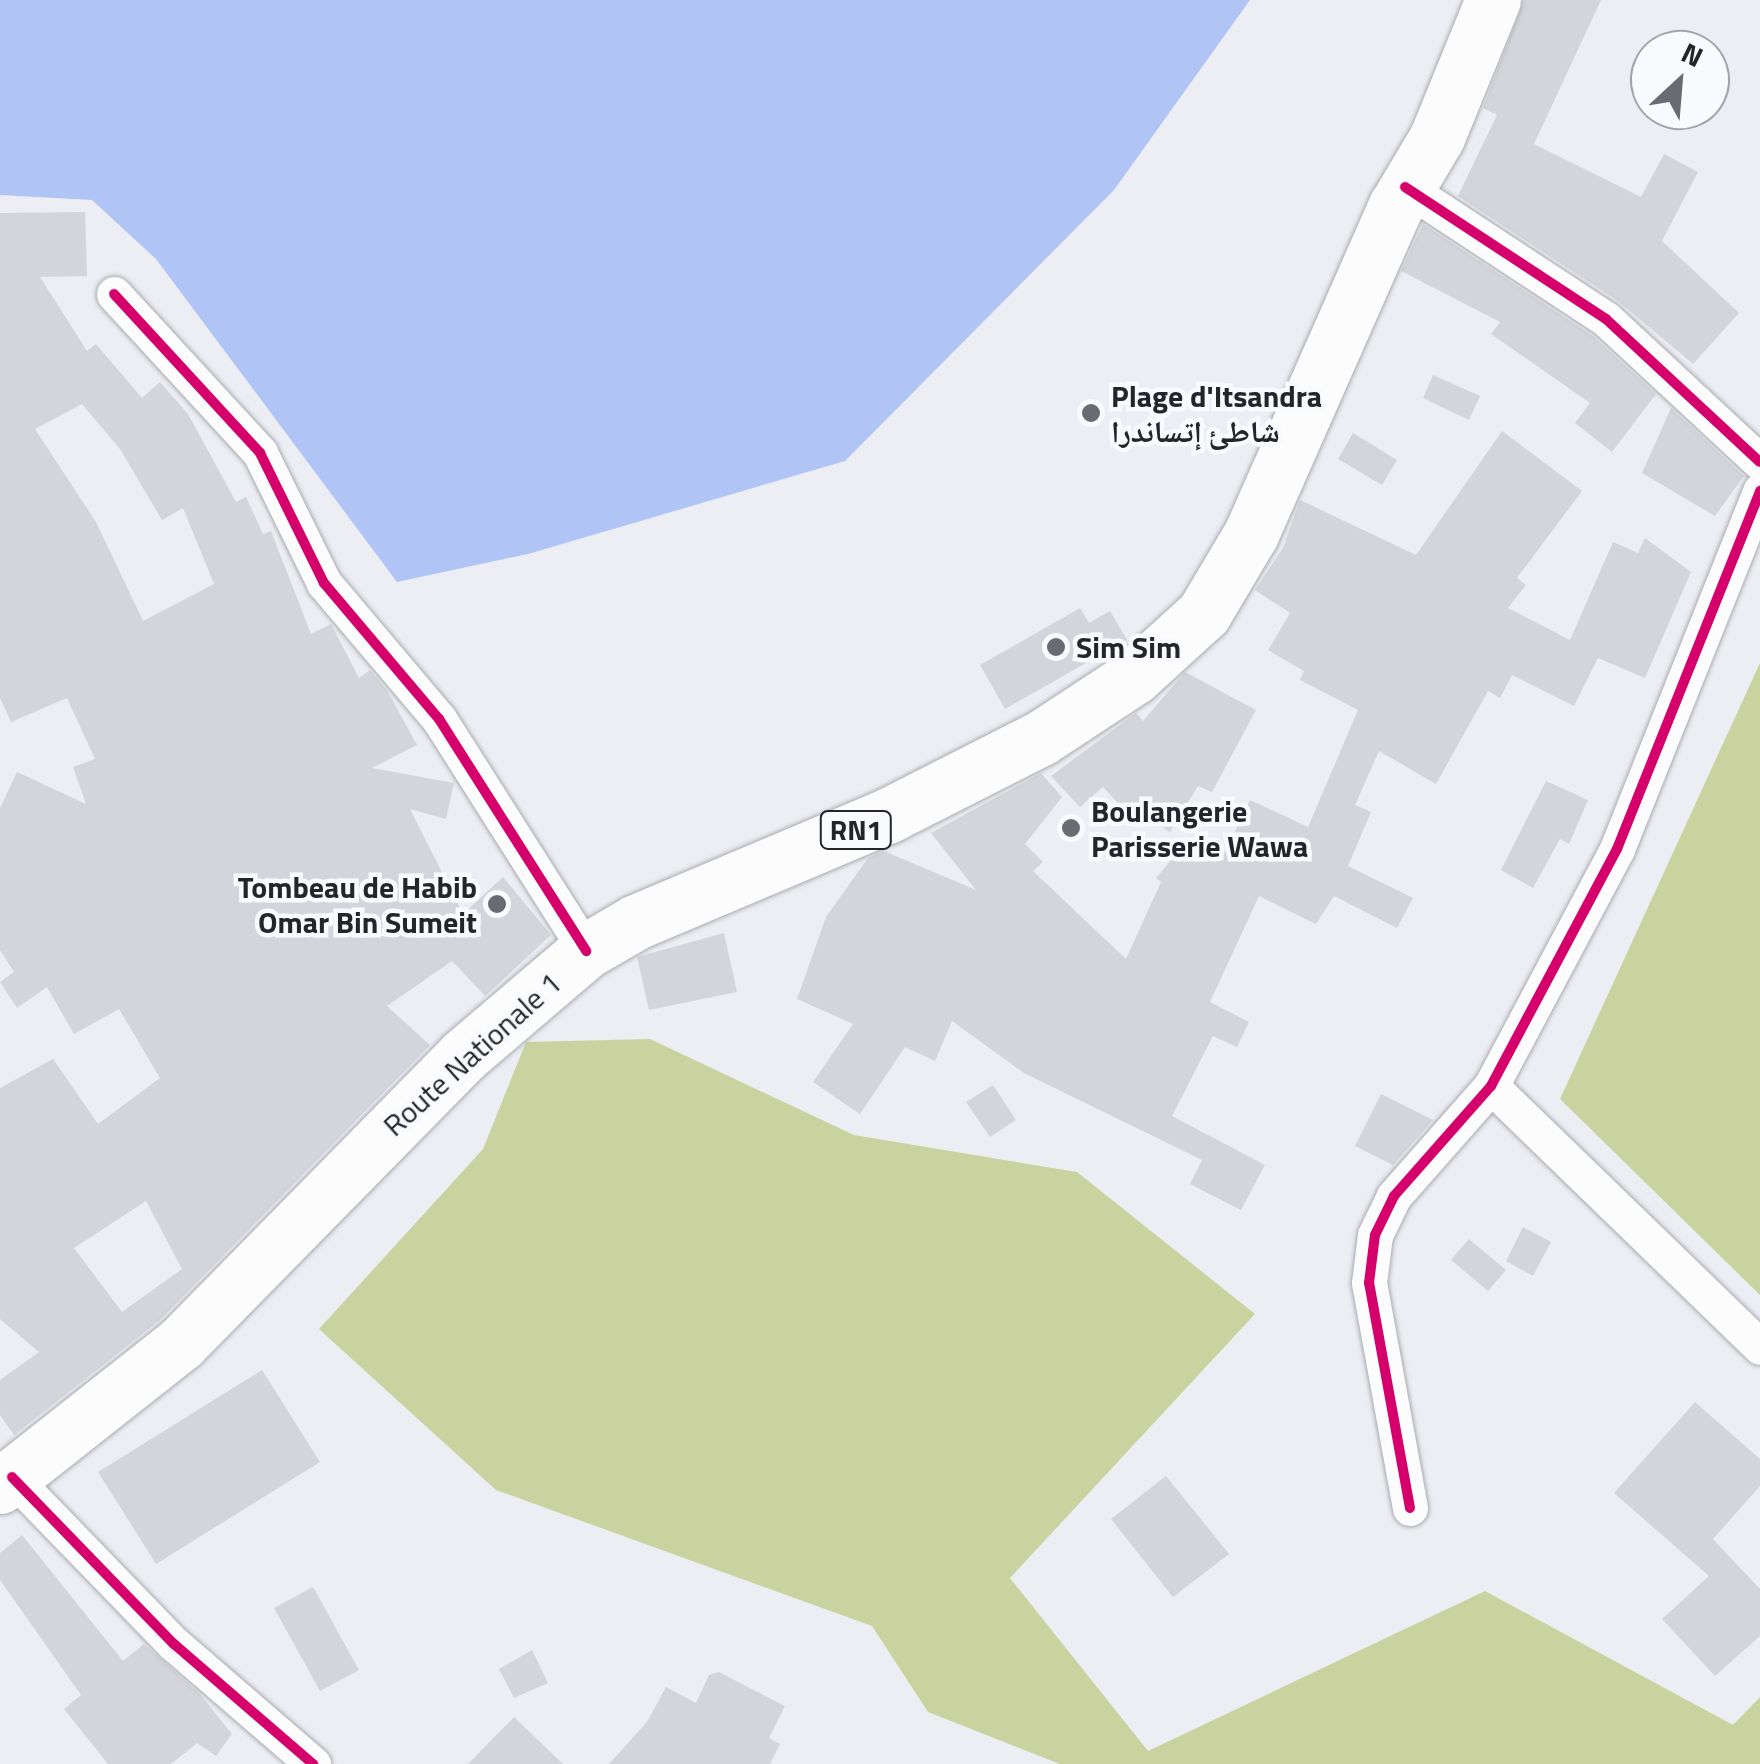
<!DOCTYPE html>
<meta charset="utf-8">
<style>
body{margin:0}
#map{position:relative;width:1760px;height:1764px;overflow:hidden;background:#eceef4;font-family:"Titillium Web","Noto Naskh Arabic",sans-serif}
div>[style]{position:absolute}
.forest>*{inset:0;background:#cad39f}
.water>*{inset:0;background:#b0c5f5}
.building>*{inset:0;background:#d3d5da}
.roads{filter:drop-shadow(0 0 2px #a9abaf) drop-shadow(0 0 2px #a9abaf)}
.street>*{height:35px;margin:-17.5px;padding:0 17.5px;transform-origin:17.5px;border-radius:17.5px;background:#fcfcfd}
.primary>*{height:55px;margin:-27.5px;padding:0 27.5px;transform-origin:27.5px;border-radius:27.5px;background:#fcfcfd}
.cycleway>*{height:10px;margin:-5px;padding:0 5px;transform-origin:5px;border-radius:5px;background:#d6006c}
.dots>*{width:28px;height:28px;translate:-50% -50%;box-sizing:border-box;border:5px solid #f9fafe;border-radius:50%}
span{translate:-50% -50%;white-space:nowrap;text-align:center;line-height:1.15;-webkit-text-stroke:9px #f9fafe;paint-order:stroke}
.shield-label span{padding:2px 8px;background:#f9fafe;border:2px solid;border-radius:8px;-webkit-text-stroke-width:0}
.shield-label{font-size:28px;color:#242529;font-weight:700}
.poi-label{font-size:30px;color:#242529;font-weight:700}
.left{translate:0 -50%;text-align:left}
.right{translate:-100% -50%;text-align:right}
.street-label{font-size:30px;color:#242529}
.north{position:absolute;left:1630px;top:30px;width:100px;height:100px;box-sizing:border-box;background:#f9fafe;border:2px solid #a4a5a9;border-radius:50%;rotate:26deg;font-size:28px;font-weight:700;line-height:40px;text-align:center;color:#242529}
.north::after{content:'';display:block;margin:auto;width:35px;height:45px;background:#6a6b70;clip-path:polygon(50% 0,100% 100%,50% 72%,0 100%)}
</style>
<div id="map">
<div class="forest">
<i style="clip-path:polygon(1760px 663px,1760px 1295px,1560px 1099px)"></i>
<i style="clip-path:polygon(650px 1039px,854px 1135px,1077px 1172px,1255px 1314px,1010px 1578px,1148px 1751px,1485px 1591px,1733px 1725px,1760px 1697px,1760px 1764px,1060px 1764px,928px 1712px,872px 1626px,496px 1490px,319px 1329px,483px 1149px,526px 1042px)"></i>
</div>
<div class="water">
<i style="clip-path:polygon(0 0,1250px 0,1114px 190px,845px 461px,528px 554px,397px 582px,156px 259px,92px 200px,0 195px)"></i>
</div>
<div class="building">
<i style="clip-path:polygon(1524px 0,1601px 0,1534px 144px,1641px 197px,1664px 154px,1698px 172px,1662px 241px,1739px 313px,1693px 364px,1618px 301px,1458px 196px,1497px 115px,1483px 108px)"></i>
<i style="clip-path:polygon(evenodd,85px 212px,87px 276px,40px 277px,87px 351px,96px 344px,142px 398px,160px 382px,188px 414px,236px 502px,246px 497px,263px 534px,271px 531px,311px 634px,331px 624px,359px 678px,370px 670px,387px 690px,417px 745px,372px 768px,454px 783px,446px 819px,410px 809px,463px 914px,503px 877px,551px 935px,485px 996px,452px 961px,387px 1006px,430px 1045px,160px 1320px,14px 1435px,0 1415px,0 1380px,39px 1352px,0 1319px,0 1088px,53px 1059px,98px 1124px,160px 1078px,119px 1009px,74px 1034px,47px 987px,17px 1008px,0 982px,14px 972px,0 950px,0 808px,17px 772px,86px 804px,73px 767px,95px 759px,67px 698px,11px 722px,0 698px,0 213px,85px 212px,82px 404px,120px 449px,162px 520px,183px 508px,214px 584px,143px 621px,96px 522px,35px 429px,82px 404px,85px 212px,146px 1201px,182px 1269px,122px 1312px,74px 1248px,146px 1201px)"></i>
<i style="clip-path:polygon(1423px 224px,1593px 336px,1656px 394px,1612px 452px,1575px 423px,1590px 403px,1491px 334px,1500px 322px,1401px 271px)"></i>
<i style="clip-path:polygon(1433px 375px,1480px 396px,1469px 420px,1423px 398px)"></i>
<i style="clip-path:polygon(1671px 408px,1744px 476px,1715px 516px,1642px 473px)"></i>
<i style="clip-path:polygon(1502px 431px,1582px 491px,1517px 578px,1526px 585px,1508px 608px,1570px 640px,1613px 542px,1638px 553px,1645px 538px,1691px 572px,1645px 678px,1598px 658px,1574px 706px,1512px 675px,1500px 698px,1488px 691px,1436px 784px,1379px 751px,1355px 805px,1371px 812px,1348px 866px,1413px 898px,1397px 928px,1334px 896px,1316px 924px,1259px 896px,1210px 1002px,1249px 1022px,1237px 1047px,1213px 1036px,1172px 1116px,1265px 1165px,1241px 1210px,1190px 1184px,1202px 1160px,1024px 1073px,952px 1021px,935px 1061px,905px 1047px,860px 1114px,813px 1082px,853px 1024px,797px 999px,826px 917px,868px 858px,884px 851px,976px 890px,931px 833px,1041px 773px,1062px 797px,1025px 844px,1043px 862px,1033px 871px,1126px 959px,1161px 882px,1156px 878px,1190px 838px,1220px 862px,1250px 800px,1308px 827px,1358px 710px,1300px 680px,1304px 671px,1268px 650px,1290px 613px,1255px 590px,1283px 548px,1300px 500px,1416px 555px)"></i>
<i style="clip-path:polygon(1353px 433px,1397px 460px,1382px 485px,1338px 459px)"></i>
<i style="clip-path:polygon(1080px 608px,1089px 623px,1110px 611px,1127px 640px,1005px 709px,980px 665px)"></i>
<i style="clip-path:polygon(1185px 672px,1256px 710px,1212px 792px,1198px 786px,1170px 832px,1135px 809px,1129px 815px,1103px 787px,1080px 807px,1051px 776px,1136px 713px,1143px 721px)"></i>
<i style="clip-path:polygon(1546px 781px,1588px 800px,1569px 844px,1560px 839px,1533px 888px,1501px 870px)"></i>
<i style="clip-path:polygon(724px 933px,737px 992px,649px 1010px,637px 957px)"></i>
<i style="clip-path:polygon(993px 1085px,1016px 1120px,990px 1137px,966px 1102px)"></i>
<i style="clip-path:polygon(1381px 1094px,1433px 1120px,1393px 1165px,1355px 1146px)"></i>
<i style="clip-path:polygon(1523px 1227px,1551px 1242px,1533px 1276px,1506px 1261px)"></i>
<i style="clip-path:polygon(1469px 1239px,1506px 1270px,1488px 1291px,1451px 1260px)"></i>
<i style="clip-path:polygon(262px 1370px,320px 1462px,156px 1564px,98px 1472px)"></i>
<i style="clip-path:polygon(1695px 1402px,1760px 1459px,1760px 1486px,1713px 1539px,1760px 1589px,1760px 1636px,1715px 1676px,1662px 1619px,1709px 1576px,1614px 1493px)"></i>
<i style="clip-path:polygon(1166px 1476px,1229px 1554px,1173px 1597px,1111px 1519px)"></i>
<i style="clip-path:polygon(22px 1535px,123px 1661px,144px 1644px,199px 1693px,232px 1734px,216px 1756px,197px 1743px,171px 1764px,108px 1764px,64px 1709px,81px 1695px,0 1580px,0 1553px)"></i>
<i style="clip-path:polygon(313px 1587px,359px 1670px,320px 1691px,274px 1608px)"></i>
<i style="clip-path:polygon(532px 1650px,548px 1683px,514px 1698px,499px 1669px)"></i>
<i style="clip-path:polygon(719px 1672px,785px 1706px,769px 1738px,780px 1744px,770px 1764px,609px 1764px,647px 1722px,666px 1687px,696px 1703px,709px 1675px)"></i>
<i style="clip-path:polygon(514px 1717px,563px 1764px,468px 1764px)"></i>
</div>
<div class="roads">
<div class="street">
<i style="left:1405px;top:187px;width:240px;rotate:33.3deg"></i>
<i style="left:1606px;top:319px;width:210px;rotate:42.9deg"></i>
<i style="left:114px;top:294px;width:216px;rotate:47.4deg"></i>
<i style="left:260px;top:453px;width:145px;rotate:63.8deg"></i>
<i style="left:324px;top:583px;width:178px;rotate:49.8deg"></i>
<i style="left:439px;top:719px;width:275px;rotate:57.6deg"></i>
<i style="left:1491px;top:1086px;width:375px;rotate:44.1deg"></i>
<i style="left:12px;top:1477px;width:233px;rotate:45.9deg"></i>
<i style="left:174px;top:1644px;width:184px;rotate:40.8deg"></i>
<i style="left:1410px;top:1508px;width:229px;rotate:-100.3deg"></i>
<i style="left:1369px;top:1283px;width:48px;rotate:-82.9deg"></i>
<i style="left:1375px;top:1235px;width:43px;rotate:-64deg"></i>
<i style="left:1394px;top:1196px;width:147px;rotate:-48.6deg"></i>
<i style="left:1491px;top:1086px;width:268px;rotate:-62deg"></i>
<i style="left:1617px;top:849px;width:386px;rotate:-68.2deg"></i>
</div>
<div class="primary">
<i style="left:0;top:1486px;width:231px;rotate:-38.3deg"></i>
<i style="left:181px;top:1343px;width:402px;rotate:-45.5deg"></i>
<i style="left:463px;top:1056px;width:162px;rotate:-40.5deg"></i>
<i style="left:586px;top:951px;width:58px;rotate:-30.1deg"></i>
<i style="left:636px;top:922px;width:275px;rotate:-22.9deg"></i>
<i style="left:889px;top:815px;width:170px;rotate:-26.9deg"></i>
<i style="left:1041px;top:738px;width:111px;rotate:-33.3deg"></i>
<i style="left:1134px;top:677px;width:95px;rotate:-42.4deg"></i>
<i style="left:1204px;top:613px;width:92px;rotate:-59.3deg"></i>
<i style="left:1251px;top:534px;width:359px;rotate:-66.2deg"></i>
<i style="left:1396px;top:206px;width:80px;rotate:-59.3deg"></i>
<i style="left:1437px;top:137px;width:148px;rotate:-67.8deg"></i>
</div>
</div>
<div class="cycleway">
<i style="left:1405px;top:187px;width:240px;rotate:33.3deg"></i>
<i style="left:1606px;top:319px;width:210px;rotate:42.9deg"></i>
<i style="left:114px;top:294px;width:216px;rotate:47.4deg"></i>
<i style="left:260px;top:453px;width:145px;rotate:63.8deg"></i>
<i style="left:324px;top:583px;width:178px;rotate:49.8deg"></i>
<i style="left:439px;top:719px;width:275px;rotate:57.6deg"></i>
<i style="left:12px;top:1477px;width:233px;rotate:45.9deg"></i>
<i style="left:174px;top:1644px;width:184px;rotate:40.8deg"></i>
<i style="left:1410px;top:1508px;width:229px;rotate:-100.3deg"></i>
<i style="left:1369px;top:1283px;width:48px;rotate:-82.9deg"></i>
<i style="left:1375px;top:1235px;width:43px;rotate:-64deg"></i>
<i style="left:1394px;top:1196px;width:147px;rotate:-48.6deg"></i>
<i style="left:1491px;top:1086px;width:268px;rotate:-62deg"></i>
<i style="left:1617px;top:849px;width:386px;rotate:-68.2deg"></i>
</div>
<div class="dots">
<i style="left:1091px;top:413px;background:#6a6b70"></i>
<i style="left:1056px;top:647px;background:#6a6b70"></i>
<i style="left:1071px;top:828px;background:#6a6b70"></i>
<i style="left:497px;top:904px;background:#6a6b70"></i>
</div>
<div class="shield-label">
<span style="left:856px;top:830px">RN1</span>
</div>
<div class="poi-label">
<span class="left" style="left:1111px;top:413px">Plage d'Itsandra<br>شاطئ إتساندرا</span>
<span class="left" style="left:1076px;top:647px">Sim Sim</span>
<span class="left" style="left:1091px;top:828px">Boulangerie<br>Parisserie Wawa</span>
<span class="right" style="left:477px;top:904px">Tombeau de Habib<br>Omar Bin Sumeit</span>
</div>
<div class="street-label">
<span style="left:472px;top:1054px;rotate:-42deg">Route Nationale 1</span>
</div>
<div class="north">N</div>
</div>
